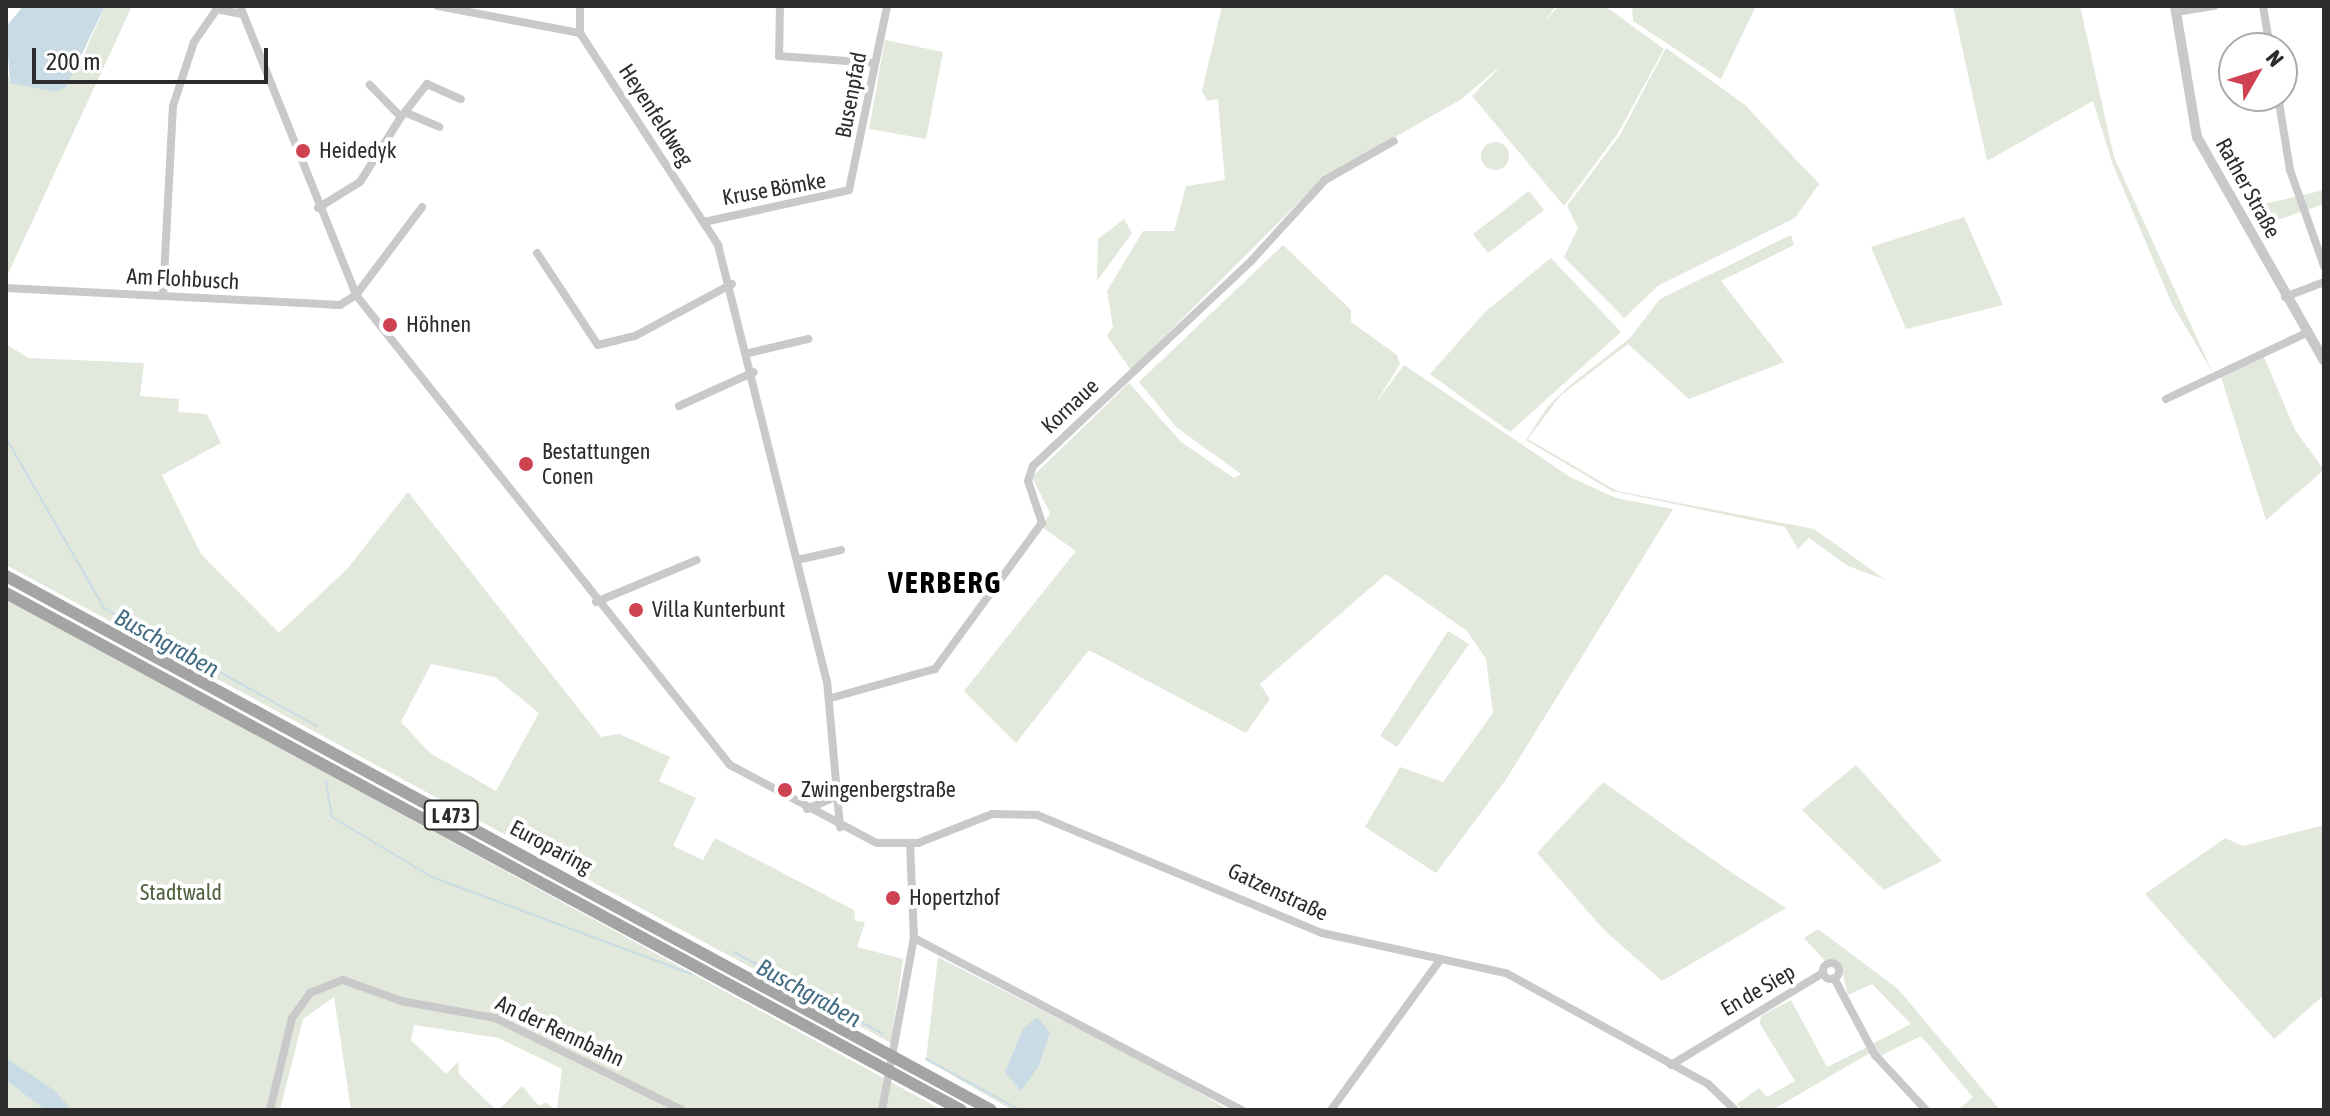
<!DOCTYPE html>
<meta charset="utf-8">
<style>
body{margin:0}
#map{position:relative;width:2330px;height:1116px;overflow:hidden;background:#fff;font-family:"Asap Condensed",sans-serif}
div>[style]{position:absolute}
.green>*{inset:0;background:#e2e8db}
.round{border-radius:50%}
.water>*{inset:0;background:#c9dce6}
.stream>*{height:2px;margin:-1px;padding:0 1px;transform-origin:1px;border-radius:1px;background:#c9dce6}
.minor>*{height:8px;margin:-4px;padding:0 4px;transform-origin:4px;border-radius:4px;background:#c9c9c9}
.minor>.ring{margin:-4px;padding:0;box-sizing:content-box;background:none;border:8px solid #c9c9c9;border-radius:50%}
.tertiary>*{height:10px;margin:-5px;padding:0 5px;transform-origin:5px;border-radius:5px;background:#c9c9c9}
.primary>*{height:12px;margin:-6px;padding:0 6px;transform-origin:6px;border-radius:6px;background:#a4a4a4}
.dots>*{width:22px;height:22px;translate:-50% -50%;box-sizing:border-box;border:4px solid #fff;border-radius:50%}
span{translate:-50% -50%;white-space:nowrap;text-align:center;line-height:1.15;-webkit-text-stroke:8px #fff;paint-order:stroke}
.shield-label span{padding:2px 6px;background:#fff;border:2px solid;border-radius:6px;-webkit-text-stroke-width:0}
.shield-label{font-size:20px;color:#2c2c2c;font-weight:700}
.street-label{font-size:22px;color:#2c2c2c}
.poi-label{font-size:22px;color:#2c2c2c}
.left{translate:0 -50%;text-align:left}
.park-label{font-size:22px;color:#50623f}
.water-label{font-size:24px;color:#446d83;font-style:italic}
.district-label{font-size:30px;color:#000;font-weight:700;letter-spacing:2px}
.frame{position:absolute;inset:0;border:8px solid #2c2c2c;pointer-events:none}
.north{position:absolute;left:2218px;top:32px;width:80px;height:80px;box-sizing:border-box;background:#fff;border:2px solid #ababab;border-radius:50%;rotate:51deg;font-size:22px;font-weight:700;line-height:32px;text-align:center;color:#2c2c2c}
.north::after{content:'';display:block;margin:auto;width:28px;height:36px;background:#cf4251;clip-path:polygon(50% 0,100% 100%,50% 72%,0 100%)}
.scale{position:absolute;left:32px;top:48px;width:236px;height:36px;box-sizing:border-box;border:4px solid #2c2c2c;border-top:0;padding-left:10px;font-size:24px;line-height:28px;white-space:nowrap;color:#2c2c2c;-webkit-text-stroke:6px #fff;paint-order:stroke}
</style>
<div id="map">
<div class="green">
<i style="clip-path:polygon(105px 6px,132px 6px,6px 278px,6px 66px,10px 83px,82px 59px)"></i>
<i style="clip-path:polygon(1222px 6px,1556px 6px,1526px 45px,1460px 100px,1323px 178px,1131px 370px,1107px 336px,1113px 327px,1107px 291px,1143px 231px,1174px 231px,1186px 186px,1225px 180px,1218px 99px,1207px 101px,1202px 91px)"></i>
<i style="clip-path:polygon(1559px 6px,1605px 6px,1664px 49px,1618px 133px,1564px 206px,1472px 96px)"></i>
<i style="clip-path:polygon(1632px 6px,1756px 6px,1721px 79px,1633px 21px)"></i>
<i style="clip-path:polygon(1953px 6px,2080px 6px,2114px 157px,2213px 373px,2172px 304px,2113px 165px,2093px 101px,1987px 161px)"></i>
<i style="clip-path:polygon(885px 40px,943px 52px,926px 139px,869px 129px)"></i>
<i style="clip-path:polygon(1666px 48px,1744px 104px,1819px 184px,1795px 218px,1659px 285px,1624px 318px,1564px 257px,1578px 228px,1567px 206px,1620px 135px)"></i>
<i class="round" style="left:1481px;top:142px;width:28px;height:28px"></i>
<i style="clip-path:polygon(2324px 190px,2324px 204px,2257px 227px,2247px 208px)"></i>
<i style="clip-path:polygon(1529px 191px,1544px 210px,1488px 253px,1473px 234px)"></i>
<i style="clip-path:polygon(1964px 217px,2003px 305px,1906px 329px,1871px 247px)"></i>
<i style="clip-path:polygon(1124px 219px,1132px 233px,1097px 281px,1098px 239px)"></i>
<i style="clip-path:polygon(1791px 235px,1794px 245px,1721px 281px,1784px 362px,1689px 399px,1628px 344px,1560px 396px,1528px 439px,1617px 491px,1814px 529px,1886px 580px,1848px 566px,1809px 538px,1798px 549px,1785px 527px,1612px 491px,1526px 440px,1548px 406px,1569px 386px,1629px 339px,1660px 299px)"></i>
<i style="clip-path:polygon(1283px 245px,1351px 310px,1351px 322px,1397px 355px,1400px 364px,1375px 404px,1404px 365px,1570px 477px,1616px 498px,1673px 509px,1507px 778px,1436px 873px,1365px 827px,1400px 767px,1443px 782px,1493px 713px,1486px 659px,1467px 631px,1386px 574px,1260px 684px,1270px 699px,1246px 733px,1089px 650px,1016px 743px,964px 691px,1076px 551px,1042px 527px,1050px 513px,1032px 477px,1129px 383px,1181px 442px,1234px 478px,1241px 474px,1176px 427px,1139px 382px)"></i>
<i style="clip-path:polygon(1551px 258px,1621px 332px,1510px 432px,1430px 374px,1486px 311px)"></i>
<i style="clip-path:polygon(evenodd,6px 344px,28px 358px,144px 363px,140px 396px,179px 399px,178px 412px,207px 414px,221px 443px,162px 475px,201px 554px,279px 633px,347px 569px,408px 492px,601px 737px,619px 734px,670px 757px,659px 781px,696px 798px,673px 846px,703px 860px,715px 838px,854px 910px,855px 921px,865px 922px,857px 947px,903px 959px,891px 1043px,6px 565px,6px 344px,431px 664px,495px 677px,539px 713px,496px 791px,430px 753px,401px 722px,431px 664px)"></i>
<i style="clip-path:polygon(2264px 357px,2295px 430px,2324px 470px,2266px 520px,2221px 377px)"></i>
<i style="clip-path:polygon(6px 598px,942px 1110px,557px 1110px,562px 1069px,499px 1038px,414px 1025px,411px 1040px,446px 1074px,458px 1062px,459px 1074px,496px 1110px,351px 1110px,334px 997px,303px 1019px,280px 1110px,72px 1110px,6px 1058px)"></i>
<i style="clip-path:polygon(1448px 631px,1469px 644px,1397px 747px,1380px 736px)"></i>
<i style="clip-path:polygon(1856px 765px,1942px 861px,1884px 890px,1802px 810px)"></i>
<i style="clip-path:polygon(1603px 782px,1732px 873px,1786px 908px,1662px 981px,1604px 930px,1537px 853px)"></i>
<i style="clip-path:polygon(2324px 825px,2324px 995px,2274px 1039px,2145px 894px,2225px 838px,2243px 846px)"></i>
<i style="clip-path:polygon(1818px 929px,1898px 989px,2000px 1110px,1958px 1110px,1973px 1097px,1921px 1036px,1880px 1056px,1872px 1044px,1911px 1024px,1872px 984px,1848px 995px,1840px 963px,1825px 961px,1804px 938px)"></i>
<i style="clip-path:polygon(938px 957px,1172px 1077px,1229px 1110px,1012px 1110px,926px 1060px)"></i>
<i style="clip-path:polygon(1791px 1000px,1827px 1067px,1867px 1047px,1870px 1053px,1772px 1110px,1742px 1110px,1737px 1104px,1759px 1088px,1767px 1097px,1795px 1081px,1760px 1024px,1761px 1016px)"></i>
<i style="clip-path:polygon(6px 1080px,10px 1082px,45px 1110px,6px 1110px)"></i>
<i style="clip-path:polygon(522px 1086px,539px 1106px,546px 1102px,555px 1110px,499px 1110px)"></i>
</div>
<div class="water">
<i style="clip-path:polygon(23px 6px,105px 6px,66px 87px,56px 92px,10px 83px,6px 27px)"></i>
<i style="clip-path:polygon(1037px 1017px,1050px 1032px,1039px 1066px,1021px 1091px,1005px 1072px,1023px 1029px)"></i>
<i style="clip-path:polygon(6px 1058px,54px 1090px,72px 1110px,45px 1110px,6px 1080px)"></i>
</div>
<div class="stream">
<i style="left:6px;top:438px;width:196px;rotate:60deg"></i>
<i style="left:104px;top:608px;width:244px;rotate:29deg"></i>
<i style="left:326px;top:781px;width:36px;rotate:81deg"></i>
<i style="left:332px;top:817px;width:117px;rotate:31deg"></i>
<i style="left:432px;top:877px;width:277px;rotate:20.5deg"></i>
<i style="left:734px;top:952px;width:170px;rotate:28.8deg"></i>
<i style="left:926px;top:1059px;width:107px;rotate:28.5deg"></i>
</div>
<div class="minor">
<i style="left:240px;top:6px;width:311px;rotate:68.1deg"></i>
<i style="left:356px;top:295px;width:601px;rotate:51.49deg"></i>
<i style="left:730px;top:765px;width:166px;rotate:28deg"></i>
<i style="left:877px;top:843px;width:41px"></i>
<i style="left:918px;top:843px;width:79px;rotate:-21.4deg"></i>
<i style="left:992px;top:814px;width:45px;rotate:1.3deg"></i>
<i style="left:1037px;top:815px;width:308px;rotate:22.5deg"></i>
<i style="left:1322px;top:933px;width:188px;rotate:12.3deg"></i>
<i style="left:1506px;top:973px;width:230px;rotate:28.8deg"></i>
<i style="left:1708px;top:1084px;width:37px;rotate:44deg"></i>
<i style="left:438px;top:6px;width:145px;rotate:10.8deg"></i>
<i style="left:580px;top:33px;width:253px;rotate:56.9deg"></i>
<i style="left:718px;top:245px;width:449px;rotate:76deg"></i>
<i style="left:827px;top:681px;width:147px;rotate:84.9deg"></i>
<i style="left:780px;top:6px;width:50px;rotate:91.1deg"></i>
<i style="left:779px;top:56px;width:96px;rotate:4.2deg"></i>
<i style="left:2263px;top:6px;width:43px;rotate:80.5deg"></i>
<i style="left:216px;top:9px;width:26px;rotate:11deg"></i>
<i style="left:2176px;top:12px;width:39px;rotate:-9deg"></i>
<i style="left:580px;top:33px;width:27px;rotate:-90deg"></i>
<i style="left:2278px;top:96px;width:75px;rotate:80.8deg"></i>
<i style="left:2290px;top:170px;width:102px;rotate:70.5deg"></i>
<i style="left:409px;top:114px;width:33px;rotate:23deg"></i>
<i style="left:401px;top:117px;width:42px;rotate:-51.8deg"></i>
<i style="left:427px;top:84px;width:37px;rotate:24deg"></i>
<i style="left:318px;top:208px;width:49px;rotate:-31.8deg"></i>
<i style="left:360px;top:182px;width:77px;rotate:-57.8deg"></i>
<i style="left:401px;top:117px;width:45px;rotate:-134.1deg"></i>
<i style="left:704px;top:222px;width:148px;rotate:-12.4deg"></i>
<i style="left:849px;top:190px;width:188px;rotate:-78.3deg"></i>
<i style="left:537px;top:253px;width:110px;rotate:56.5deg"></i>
<i style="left:598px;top:345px;width:38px;rotate:-14deg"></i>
<i style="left:635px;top:336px;width:110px;rotate:-28.2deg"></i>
<i style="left:6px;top:288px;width:334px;rotate:2.9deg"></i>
<i style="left:340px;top:305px;width:19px;rotate:-32deg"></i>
<i style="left:356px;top:295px;width:110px;rotate:-53.1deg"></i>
<i style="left:163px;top:296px;width:190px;rotate:-87deg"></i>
<i style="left:173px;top:106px;width:67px;rotate:-71.8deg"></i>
<i style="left:194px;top:42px;width:44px;rotate:-55.2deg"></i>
<i style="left:2285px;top:297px;width:42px;rotate:-21deg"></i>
<i style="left:749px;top:353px;width:61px;rotate:-13.3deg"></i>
<i style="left:2166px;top:399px;width:155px;rotate:-25.2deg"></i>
<i style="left:679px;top:406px;width:82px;rotate:-24.4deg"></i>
<i style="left:797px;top:560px;width:45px;rotate:-12.8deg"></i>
<i style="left:596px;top:602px;width:109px;rotate:-22.6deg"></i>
<i style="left:831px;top:698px;width:108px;rotate:-15.6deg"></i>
<i style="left:935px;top:669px;width:181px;rotate:-53.8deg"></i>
<i style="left:1042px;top:523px;width:44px;rotate:-108.4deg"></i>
<i style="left:1028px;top:481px;width:16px;rotate:-72deg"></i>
<i style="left:1033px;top:466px;width:301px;rotate:-43.2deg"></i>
<i style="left:1252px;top:260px;width:108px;rotate:-47.6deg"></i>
<i style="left:1325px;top:180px;width:79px;rotate:-29.5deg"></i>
<i style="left:807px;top:809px;width:33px;rotate:-23deg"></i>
<i style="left:914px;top:938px;width:370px;rotate:27.7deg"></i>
<i class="ring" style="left:1823px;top:963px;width:8px;height:8px"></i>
<i style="left:1834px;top:978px;width:87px;rotate:62deg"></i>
<i style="left:1875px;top:1055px;width:75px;rotate:47.2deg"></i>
<i style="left:1671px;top:1065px;width:178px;rotate:-31.2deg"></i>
<i style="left:270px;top:1110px;width:95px;rotate:-76.6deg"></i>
<i style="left:292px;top:1018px;width:31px;rotate:-54deg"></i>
<i style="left:310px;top:993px;width:35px;rotate:-22deg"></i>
<i style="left:343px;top:980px;width:62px;rotate:19.9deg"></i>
<i style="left:401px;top:1001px;width:96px;rotate:10.3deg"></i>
<i style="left:495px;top:1018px;width:208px;rotate:26.2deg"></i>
<i style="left:882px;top:1110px;width:175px;rotate:-79.5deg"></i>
<i style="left:914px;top:938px;width:94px;rotate:-92.4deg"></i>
<i style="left:1331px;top:1110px;width:185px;rotate:-54deg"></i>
</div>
<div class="tertiary">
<i style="left:2175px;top:6px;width:133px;rotate:80.5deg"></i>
<i style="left:2197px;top:137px;width:257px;rotate:60.4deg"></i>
</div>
<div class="primary">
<i style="left:6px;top:576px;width:1120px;rotate:28.46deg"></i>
<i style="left:6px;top:593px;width:1086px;rotate:28.43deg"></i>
</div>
<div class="dots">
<i style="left:303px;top:151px;background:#cf4251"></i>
<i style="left:390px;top:325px;background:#cf4251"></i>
<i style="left:526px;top:464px;background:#cf4251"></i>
<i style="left:636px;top:610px;background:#cf4251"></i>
<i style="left:785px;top:790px;background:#cf4251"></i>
<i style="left:893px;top:898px;background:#cf4251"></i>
</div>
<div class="shield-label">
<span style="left:451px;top:815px">L 473</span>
</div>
<div class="street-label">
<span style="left:851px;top:95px;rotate:-79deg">Busenpfad</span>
<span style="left:656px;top:115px;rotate:57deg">Heyenfeldweg</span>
<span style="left:2248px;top:188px;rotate:61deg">Rather Straße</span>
<span style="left:774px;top:189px;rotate:-10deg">Kruse Bömke</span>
<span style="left:183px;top:279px;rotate:3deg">Am Flohbusch</span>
<span style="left:1070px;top:406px;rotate:-43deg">Kornaue</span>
<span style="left:551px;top:847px;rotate:28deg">Europaring</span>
<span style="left:1278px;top:892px;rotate:25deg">Gatzenstraße</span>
<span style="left:1758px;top:990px;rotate:-30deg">En de Siep</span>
<span style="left:560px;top:1031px;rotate:25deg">An der Rennbahn</span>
</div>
<div class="poi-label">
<span class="left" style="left:319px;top:151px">Heidedyk</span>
<span class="left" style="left:406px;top:325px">Höhnen</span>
<span class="left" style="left:542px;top:464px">Bestattungen<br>Conen</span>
<span class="left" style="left:652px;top:610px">Villa Kunterbunt</span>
<span class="left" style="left:801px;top:790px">Zwingenbergstraße</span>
<span class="left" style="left:909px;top:898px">Hopertzhof</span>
</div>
<div class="park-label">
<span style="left:181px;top:893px">Stadtwald</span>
</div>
<div class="water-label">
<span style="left:167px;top:643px;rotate:29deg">Buschgraben</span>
<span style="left:809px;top:993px;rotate:29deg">Buschgraben</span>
</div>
<div class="district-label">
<span style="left:945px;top:582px">VERBERG</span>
</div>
<div class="frame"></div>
<div class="north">N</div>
<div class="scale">200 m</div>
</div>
